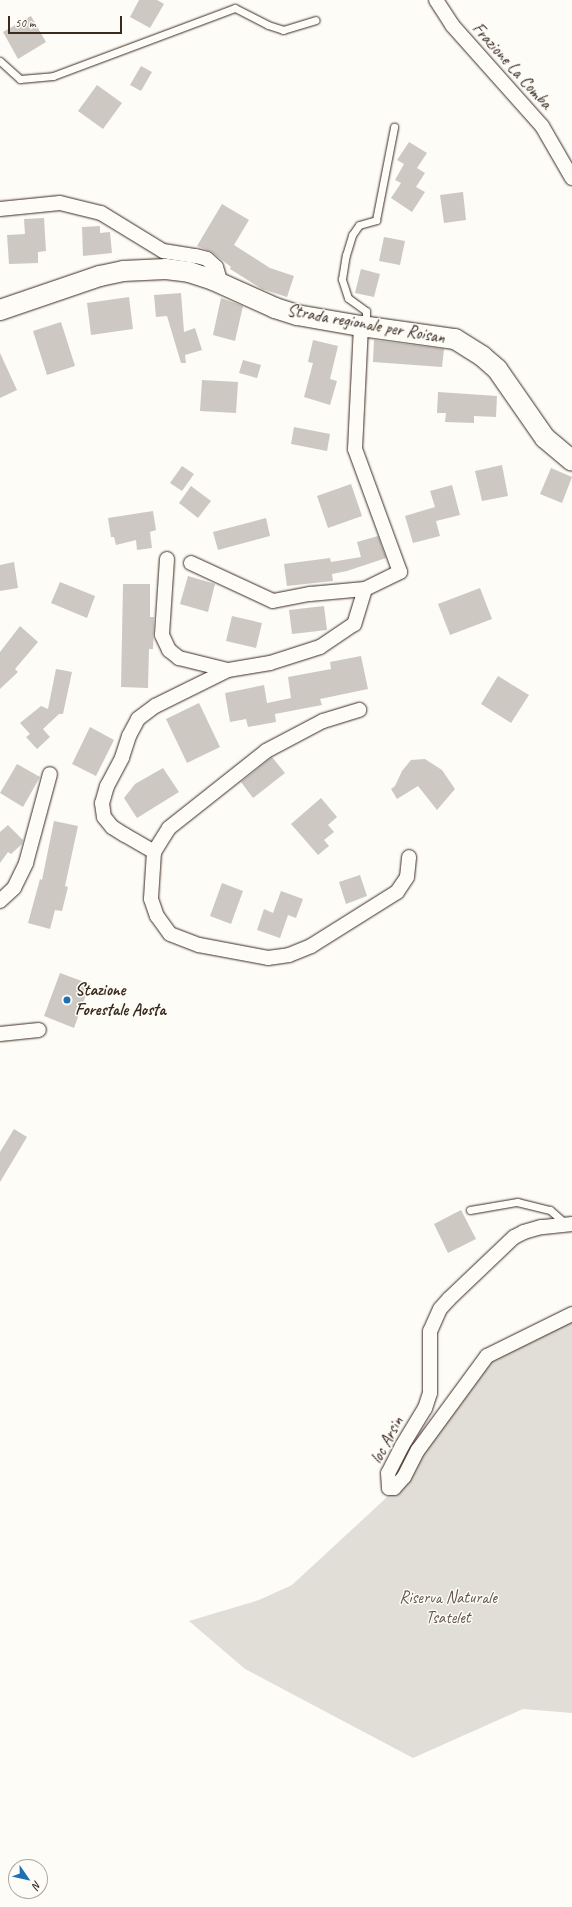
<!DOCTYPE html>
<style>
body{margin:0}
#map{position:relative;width:572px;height:1907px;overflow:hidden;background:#fdfcf7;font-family:Caveat,sans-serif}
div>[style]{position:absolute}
.green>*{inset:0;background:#e1ded7}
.building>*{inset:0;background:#cdc8c2}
.roads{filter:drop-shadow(0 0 1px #3b2a1e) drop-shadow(0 0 1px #3b2a1e)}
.lane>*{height:7px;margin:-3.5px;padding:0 3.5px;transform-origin:3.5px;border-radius:3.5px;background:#fdfcf7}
.street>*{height:14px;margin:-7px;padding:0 7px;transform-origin:7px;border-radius:7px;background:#fdfcf7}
.secondary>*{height:20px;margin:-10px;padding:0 10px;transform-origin:10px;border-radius:10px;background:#fdfcf7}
.dots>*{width:11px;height:11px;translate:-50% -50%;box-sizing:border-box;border:2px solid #fdfcf7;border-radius:50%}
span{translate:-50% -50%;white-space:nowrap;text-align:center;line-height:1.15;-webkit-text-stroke:3px #fdfcf7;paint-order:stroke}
.street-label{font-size:17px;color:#3b2a1e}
.poi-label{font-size:17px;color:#3b2a1e;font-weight:700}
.left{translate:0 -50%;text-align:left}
.park-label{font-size:17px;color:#64574c}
.north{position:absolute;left:8px;top:1859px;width:40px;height:40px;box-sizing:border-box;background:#fdfcf7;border:1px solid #afa8a0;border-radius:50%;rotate:124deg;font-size:11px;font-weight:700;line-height:16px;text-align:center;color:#3b2a1e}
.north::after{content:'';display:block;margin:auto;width:14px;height:18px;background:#1f6fb2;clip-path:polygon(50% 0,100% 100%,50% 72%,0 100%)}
.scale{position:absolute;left:8px;top:16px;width:114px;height:18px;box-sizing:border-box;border:2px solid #3b2a1e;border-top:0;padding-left:5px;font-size:12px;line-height:14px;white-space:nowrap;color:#3b2a1e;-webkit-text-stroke:3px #fdfcf7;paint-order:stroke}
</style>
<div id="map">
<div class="green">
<i style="clip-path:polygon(572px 1319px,572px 1713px,523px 1709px,413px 1758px,245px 1669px,189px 1621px,259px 1600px,292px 1585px,385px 1499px,490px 1359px)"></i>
</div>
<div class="building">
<i style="clip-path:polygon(139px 0,157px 0,164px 4px,150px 28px,130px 17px)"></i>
<i style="clip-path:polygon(31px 16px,46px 42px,18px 59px,3px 32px)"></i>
<i style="clip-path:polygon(141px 66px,152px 72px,141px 91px,130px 85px)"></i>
<i style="clip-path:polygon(97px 85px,122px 103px,103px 129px,78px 111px)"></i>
<i style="clip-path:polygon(409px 142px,427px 153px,417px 168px,425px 173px,416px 187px,425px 192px,412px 212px,391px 198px,401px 183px,395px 180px,404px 164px,397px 160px)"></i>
<i style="clip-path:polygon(463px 192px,466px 220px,444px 223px,440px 195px)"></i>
<i style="clip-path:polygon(222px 204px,249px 220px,234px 245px,270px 268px,294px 276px,287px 297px,262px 289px,230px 269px,231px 267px,212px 252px,197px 246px)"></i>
<i style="clip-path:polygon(44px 218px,46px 251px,38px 252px,38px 263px,9px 264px,7px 235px,25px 234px,24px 219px)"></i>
<i style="clip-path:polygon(100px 226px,100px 233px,110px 232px,112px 253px,83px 256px,82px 227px)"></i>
<i style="clip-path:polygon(384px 237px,405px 241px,400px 265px,379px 261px)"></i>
<i style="clip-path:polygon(361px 269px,380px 274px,374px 297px,355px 293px)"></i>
<i style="clip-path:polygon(181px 293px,184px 332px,195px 328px,202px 350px,185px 355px,186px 363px,181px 363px,167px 316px,156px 317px,154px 295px)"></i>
<i style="clip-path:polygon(129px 297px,133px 329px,91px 335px,87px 303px)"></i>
<i style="clip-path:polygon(221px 298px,243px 306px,235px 341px,213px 335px)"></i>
<i style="clip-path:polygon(61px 322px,75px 366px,47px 375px,33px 331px)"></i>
<i style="clip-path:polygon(313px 340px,338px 346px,330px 379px,337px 381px,330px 405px,304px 397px,313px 363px,308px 362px)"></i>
<i style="clip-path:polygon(374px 340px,444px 349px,442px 367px,373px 362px)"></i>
<i style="clip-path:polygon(0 353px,17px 390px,0 398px)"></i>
<i style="clip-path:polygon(243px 360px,261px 365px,257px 378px,239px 373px)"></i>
<i style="clip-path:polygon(202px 380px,238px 382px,236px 413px,200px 411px)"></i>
<i style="clip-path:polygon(438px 392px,497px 396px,496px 417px,474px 416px,474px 423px,445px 422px,446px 413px,437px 413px)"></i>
<i style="clip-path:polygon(294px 427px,330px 434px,327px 451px,291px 444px)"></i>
<i style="clip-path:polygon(502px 465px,508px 496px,482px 501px,475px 471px)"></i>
<i style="clip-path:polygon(182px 466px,194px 474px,182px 491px,170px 483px)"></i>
<i style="clip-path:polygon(551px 468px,572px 477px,562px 503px,540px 494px)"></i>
<i style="clip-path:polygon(351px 484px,362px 516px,328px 528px,317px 496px)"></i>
<i style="clip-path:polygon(452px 485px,460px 515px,436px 521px,440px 536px,413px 543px,405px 516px,435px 507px,430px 491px)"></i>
<i style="clip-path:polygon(191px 486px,211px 501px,198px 518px,179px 503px)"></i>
<i style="clip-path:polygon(153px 511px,156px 530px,150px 532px,152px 548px,137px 550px,136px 540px,116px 545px,114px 537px,111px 537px,108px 518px)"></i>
<i style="clip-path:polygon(266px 518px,270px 536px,218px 550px,213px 532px)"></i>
<i style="clip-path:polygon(378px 536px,386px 558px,347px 571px,332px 574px,333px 581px,287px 586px,284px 564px,330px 558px,331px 562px,361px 557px,357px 542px)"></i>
<i style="clip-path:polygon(14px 562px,18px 588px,0 591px,0 565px)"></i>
<i style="clip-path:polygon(188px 576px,215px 584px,208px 612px,180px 604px)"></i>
<i style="clip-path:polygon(60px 582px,95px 596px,87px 618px,51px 603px)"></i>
<i style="clip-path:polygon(123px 584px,150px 584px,150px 617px,154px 617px,153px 649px,149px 649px,148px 688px,121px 687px)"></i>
<i style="clip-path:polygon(480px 588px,492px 619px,450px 635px,438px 604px)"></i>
<i style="clip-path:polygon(324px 606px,327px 630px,292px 634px,289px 610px)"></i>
<i style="clip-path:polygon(232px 616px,262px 623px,256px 648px,226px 641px)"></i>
<i style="clip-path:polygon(20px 626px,38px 642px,15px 669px,18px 672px,0 689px,0 652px)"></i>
<i style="clip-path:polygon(361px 656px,368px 689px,320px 699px,322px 705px,275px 714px,276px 722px,248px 727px,246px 719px,230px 722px,225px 693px,264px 685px,267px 703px,291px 698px,288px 677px,331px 669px,330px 662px)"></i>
<i style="clip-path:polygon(56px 669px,72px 672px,63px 714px,59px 714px,43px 729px,50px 737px,37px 749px,26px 737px,30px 734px,20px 723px,41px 706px,48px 709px)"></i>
<i style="clip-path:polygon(498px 676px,529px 695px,511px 723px,481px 704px)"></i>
<i style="clip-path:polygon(199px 703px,220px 747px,187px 763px,166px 719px)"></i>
<i style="clip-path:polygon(90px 727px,114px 740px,96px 776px,72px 764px)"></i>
<i style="clip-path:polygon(272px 757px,285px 773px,253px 798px,241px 782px)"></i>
<i style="clip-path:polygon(425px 759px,442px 770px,455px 789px,437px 810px,418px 786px,397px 799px,391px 789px,395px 786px,402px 771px,411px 760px)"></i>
<i style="clip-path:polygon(17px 764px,40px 777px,23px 807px,0 793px)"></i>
<i style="clip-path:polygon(163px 768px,179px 792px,137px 818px,124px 798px,135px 784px)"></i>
<i style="clip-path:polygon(321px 798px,337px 817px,328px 825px,334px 832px,324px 840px,329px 846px,318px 855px,291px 824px)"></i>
<i style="clip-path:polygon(54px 821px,78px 826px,65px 886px,68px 887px,62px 911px,55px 910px,50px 929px,28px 923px,40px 879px,42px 880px)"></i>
<i style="clip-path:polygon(8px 825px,23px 840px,22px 844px,11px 854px,8px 852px,0 863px,0 832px)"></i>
<i style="clip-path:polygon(360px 875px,367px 896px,346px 904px,339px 882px)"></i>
<i style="clip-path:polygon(222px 883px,243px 891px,231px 924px,210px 916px)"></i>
<i style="clip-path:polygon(281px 891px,303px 899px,296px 918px,288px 915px,280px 938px,257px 930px,264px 909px,273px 913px)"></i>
<i style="clip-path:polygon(60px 973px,90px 984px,74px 1028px,44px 1016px)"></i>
<i style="clip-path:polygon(14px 1129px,27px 1137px,0 1182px,0 1152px)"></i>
<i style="clip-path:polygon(461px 1210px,476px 1239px,448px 1253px,434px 1224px)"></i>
</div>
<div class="roads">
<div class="lane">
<i style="left:0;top:61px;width:27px;rotate:42deg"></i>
<i style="left:20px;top:79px;width:33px;rotate:-5deg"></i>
<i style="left:53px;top:76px;width:194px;rotate:-20.5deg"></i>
<i style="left:235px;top:8px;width:37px;rotate:27deg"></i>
<i style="left:268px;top:25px;width:16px;rotate:18deg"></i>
<i style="left:283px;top:30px;width:34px;rotate:-17deg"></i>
<i style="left:362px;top:325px;width:7px;rotate:-56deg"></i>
<i style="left:366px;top:319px;width:8px;rotate:-90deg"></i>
<i style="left:366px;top:311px;width:22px;rotate:-144deg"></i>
<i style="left:348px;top:298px;width:20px;rotate:-108deg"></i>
<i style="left:342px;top:279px;width:24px;rotate:-81deg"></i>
<i style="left:346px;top:255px;width:21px;rotate:-73deg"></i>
<i style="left:352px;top:235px;width:12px;rotate:-55deg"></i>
<i style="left:359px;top:225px;width:18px;rotate:-16deg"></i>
<i style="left:376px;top:220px;width:95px;rotate:-79deg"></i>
<i style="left:470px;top:1210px;width:48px;rotate:-9.7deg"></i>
<i style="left:517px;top:1202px;width:34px;rotate:14deg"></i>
<i style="left:550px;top:1210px;width:21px;rotate:41deg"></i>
</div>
<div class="street">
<i style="left:436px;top:0;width:30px;rotate:57deg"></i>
<i style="left:452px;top:25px;width:135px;rotate:48.3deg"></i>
<i style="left:542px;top:126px;width:60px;rotate:60deg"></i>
<i style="left:0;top:209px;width:60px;rotate:-5.7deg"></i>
<i style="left:60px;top:203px;width:42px;rotate:13.7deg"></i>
<i style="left:101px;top:213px;width:73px;rotate:31.5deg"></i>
<i style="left:163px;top:251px;width:33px;rotate:9deg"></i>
<i style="left:196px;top:256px;width:11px;rotate:15deg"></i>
<i style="left:207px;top:259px;width:12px;rotate:42deg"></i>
<i style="left:216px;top:267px;width:18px;rotate:74deg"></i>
<i style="left:167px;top:559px;width:76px;rotate:93.8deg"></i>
<i style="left:162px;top:635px;width:17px;rotate:65deg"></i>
<i style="left:169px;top:650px;width:13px;rotate:39deg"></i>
<i style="left:179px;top:658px;width:50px;rotate:13.8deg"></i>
<i style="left:191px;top:563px;width:90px;rotate:24.9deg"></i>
<i style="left:273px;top:601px;width:38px;rotate:-11deg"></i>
<i style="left:310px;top:594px;width:55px;rotate:-5.2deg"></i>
<i style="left:365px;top:589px;width:39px;rotate:-26deg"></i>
<i style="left:400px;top:572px;width:131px;rotate:-110.1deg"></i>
<i style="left:355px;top:449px;width:123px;rotate:-87.2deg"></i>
<i style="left:365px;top:589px;width:37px;rotate:107deg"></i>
<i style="left:354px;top:624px;width:41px;rotate:145.9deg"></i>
<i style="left:320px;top:647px;width:52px;rotate:162.3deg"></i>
<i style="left:270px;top:663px;width:43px;rotate:170.5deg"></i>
<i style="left:228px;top:670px;width:81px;rotate:153.7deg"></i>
<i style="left:155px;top:706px;width:21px;rotate:143deg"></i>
<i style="left:138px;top:719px;width:19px;rotate:118deg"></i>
<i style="left:129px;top:736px;width:23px;rotate:108deg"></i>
<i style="left:122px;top:758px;width:32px;rotate:118deg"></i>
<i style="left:107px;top:786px;width:18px;rotate:106deg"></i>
<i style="left:102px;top:803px;width:14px;rotate:82deg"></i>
<i style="left:104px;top:817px;width:13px;rotate:51deg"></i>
<i style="left:112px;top:827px;width:15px;rotate:32deg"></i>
<i style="left:125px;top:835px;width:34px;rotate:30deg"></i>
<i style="left:154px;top:852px;width:47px;rotate:93.7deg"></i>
<i style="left:151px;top:899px;width:18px;rotate:71deg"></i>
<i style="left:157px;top:916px;width:22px;rotate:54deg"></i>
<i style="left:170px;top:934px;width:31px;rotate:21deg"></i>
<i style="left:199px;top:945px;width:70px;rotate:10.7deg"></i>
<i style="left:268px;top:958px;width:21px;rotate:-8deg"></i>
<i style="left:289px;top:955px;width:24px;rotate:-22deg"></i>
<i style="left:311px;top:946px;width:102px;rotate:-32.1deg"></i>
<i style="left:397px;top:892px;width:18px;rotate:-56deg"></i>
<i style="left:407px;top:877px;width:20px;rotate:-84deg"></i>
<i style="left:154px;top:852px;width:28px;rotate:-58deg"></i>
<i style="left:169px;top:828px;width:124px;rotate:-38.4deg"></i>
<i style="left:266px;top:751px;width:64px;rotate:-27.8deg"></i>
<i style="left:323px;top:721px;width:38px;rotate:-17deg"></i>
<i style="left:0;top:901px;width:19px;rotate:-43deg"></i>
<i style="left:14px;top:888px;width:28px;rotate:-64deg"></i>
<i style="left:26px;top:863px;width:92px;rotate:-74.9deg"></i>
<i style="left:0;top:1034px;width:39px;rotate:-6deg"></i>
<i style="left:572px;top:1224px;width:31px;rotate:174deg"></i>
<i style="left:541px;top:1227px;width:18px;rotate:164deg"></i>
<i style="left:524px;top:1232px;width:11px;rotate:153deg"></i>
<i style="left:514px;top:1237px;width:90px;rotate:136.4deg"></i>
<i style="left:449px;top:1299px;width:13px;rotate:132deg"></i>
<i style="left:440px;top:1309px;width:24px;rotate:114deg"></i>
<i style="left:430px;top:1331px;width:62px;rotate:90deg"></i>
<i style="left:430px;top:1393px;width:16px;rotate:108deg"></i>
<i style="left:425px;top:1408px;width:44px;rotate:121.2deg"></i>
<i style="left:402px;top:1446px;width:30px;rotate:117deg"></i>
<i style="left:388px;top:1473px;width:15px;rotate:86deg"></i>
<i style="left:389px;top:1488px;width:5px"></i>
<i style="left:394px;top:1488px;width:15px;rotate:-48deg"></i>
<i style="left:404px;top:1477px;width:30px;rotate:-63deg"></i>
<i style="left:418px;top:1450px;width:117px;rotate:-53.7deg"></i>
<i style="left:487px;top:1356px;width:95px;rotate:-26.3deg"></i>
</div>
<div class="secondary">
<i style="left:0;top:310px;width:106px;rotate:-18.8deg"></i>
<i style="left:100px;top:276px;width:24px;rotate:-12deg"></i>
<i style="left:123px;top:271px;width:43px;rotate:-2.7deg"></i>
<i style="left:166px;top:269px;width:23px;rotate:7deg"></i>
<i style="left:189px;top:272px;width:25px;rotate:18deg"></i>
<i style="left:213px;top:280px;width:68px;rotate:24.3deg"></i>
<i style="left:275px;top:308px;width:23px;rotate:18deg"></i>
<i style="left:297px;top:315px;width:65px;rotate:9.8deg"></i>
<i style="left:361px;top:326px;width:95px;rotate:7.9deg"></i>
<i style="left:455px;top:339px;width:32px;rotate:32deg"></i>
<i style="left:482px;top:356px;width:20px;rotate:41deg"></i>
<i style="left:497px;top:369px;width:84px;rotate:55.2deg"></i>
<i style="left:545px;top:438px;width:35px;rotate:40deg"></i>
</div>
</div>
<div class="dots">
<i style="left:67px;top:1000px;background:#1f6fb2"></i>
</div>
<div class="street-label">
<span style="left:512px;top:66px;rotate:48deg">Frazione La Comba</span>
<span style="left:366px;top:324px;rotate:10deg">Strada regionale per Roisan</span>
<span style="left:387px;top:1440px;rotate:-62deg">loc Arsin</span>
</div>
<div class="poi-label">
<span class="left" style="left:75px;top:1000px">Stazione<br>Forestale Aosta</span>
</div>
<div class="park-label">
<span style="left:448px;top:1608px">Riserva Naturale<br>Tsatelet</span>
</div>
<div class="north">N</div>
<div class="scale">50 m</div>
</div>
